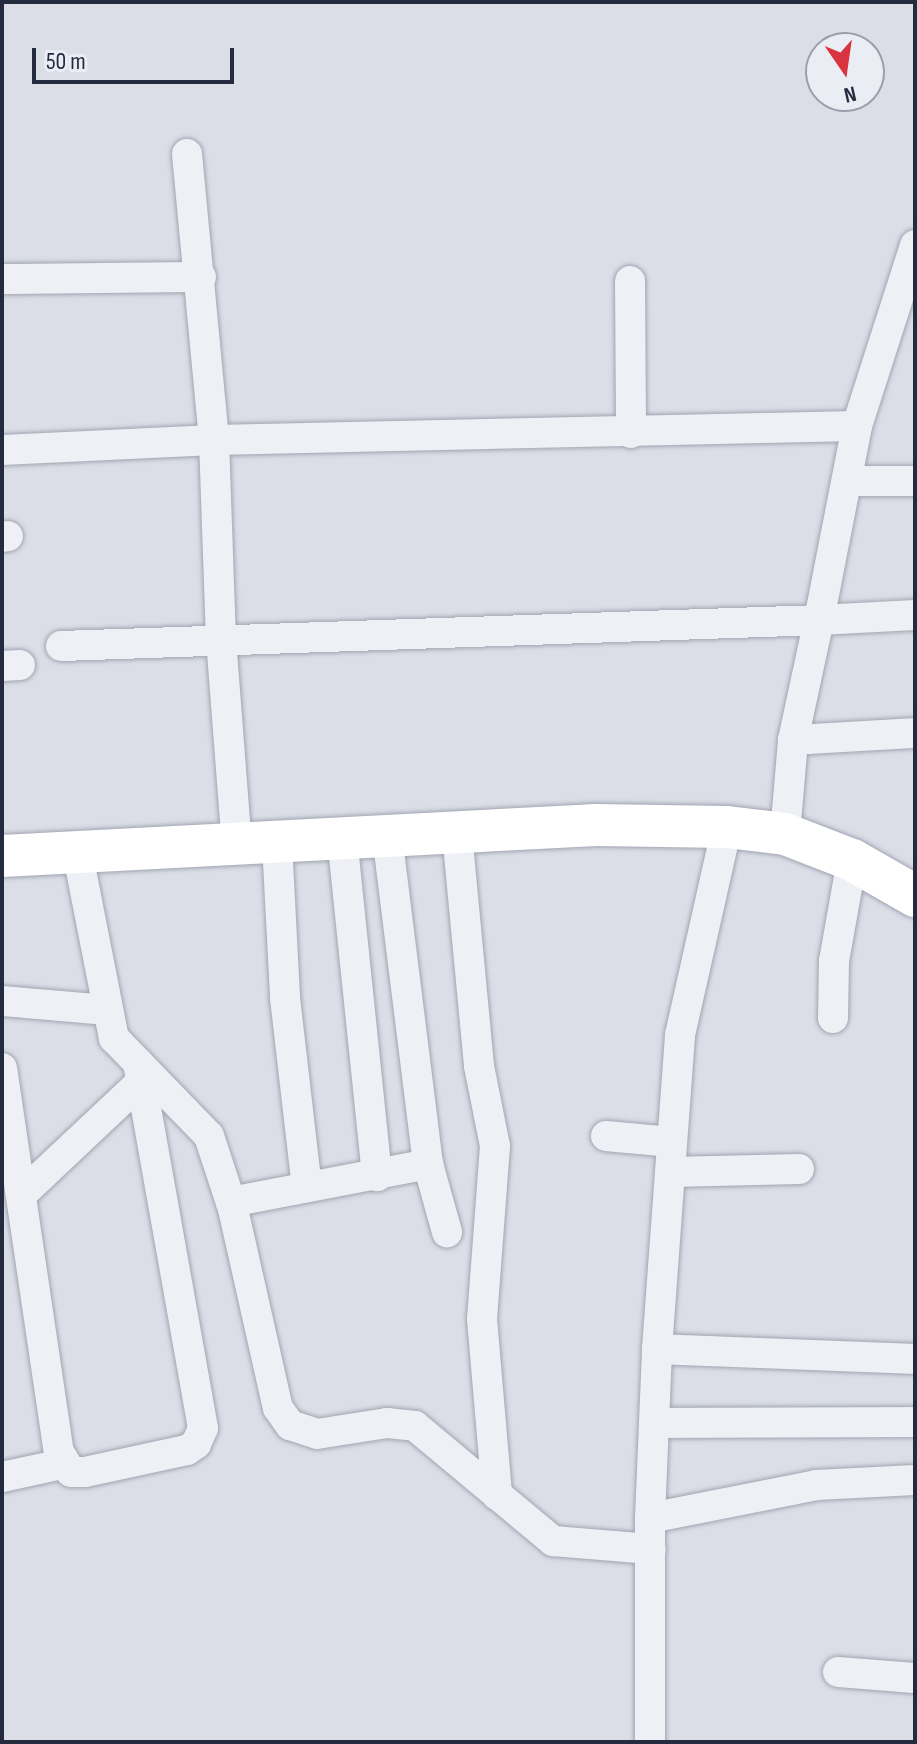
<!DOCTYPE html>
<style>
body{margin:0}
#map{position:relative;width:917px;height:1744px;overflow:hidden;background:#dbdee7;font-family:"Sofia Sans Condensed",sans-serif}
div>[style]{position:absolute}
.roads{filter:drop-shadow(0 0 2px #a0a5b1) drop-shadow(0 0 2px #a0a5b1)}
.minor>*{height:30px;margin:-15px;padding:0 15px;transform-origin:15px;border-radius:15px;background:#eef0f5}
.secondary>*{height:42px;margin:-21px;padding:0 21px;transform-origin:21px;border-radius:21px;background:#fff}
span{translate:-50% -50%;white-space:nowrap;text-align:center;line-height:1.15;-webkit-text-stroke:8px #eaedf4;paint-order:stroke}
.frame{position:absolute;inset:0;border:4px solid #242b3e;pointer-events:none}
.north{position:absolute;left:805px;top:32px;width:80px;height:80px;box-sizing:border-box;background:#eaedf4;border:2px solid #9b9fab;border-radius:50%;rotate:167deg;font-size:22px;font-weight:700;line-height:32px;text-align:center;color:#242b3e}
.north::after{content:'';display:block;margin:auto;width:28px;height:36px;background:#d8333f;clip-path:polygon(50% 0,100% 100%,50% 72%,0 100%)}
.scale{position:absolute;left:32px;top:48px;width:202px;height:36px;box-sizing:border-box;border:4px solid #242b3e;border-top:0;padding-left:10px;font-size:24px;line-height:28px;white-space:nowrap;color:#242b3e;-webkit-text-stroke:6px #eaedf4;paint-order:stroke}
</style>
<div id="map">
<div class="roads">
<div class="minor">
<i style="left:187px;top:154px;width:287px;rotate:84.6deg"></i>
<i style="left:214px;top:440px;width:199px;rotate:88deg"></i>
<i style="left:221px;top:639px;width:208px;rotate:85.6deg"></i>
<i style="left:2px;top:279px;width:199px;rotate:-0.6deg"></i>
<i style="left:630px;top:281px;width:152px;rotate:89.6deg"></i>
<i style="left:2px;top:450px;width:212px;rotate:-2.7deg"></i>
<i style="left:214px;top:440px;width:643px;rotate:-1.25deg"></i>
<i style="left:847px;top:481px;width:68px"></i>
<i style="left:2px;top:537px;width:6px;rotate:-9deg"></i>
<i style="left:61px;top:646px;width:758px;rotate:-1.96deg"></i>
<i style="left:819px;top:620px;width:198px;rotate:-78.9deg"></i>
<i style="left:857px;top:426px;width:190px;rotate:-72.2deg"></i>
<i style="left:2px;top:666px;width:18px;rotate:-3deg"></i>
<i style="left:793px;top:740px;width:122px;rotate:-3.3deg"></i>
<i style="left:457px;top:833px;width:234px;rotate:84.6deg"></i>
<i style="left:479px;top:1066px;width:82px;rotate:78.7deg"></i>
<i style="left:495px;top:1146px;width:173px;rotate:94.3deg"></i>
<i style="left:482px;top:1319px;width:177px;rotate:85.1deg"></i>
<i style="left:785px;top:834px;width:94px;rotate:-85.1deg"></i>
<i style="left:793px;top:740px;width:123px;rotate:-77.8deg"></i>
<i style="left:819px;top:620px;width:96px;rotate:-3deg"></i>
<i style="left:387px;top:835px;width:332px;rotate:82.9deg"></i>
<i style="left:428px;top:1164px;width:71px;rotate:74.4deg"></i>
<i style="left:342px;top:837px;width:341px;rotate:84.1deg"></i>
<i style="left:277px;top:843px;width:155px;rotate:87deg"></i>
<i style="left:285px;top:998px;width:190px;rotate:83.4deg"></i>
<i style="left:77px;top:850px;width:192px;rotate:78.9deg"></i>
<i style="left:114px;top:1038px;width:136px;rotate:45.9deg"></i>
<i style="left:209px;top:1136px;width:77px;rotate:71.8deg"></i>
<i style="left:233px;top:1209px;width:204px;rotate:77.3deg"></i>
<i style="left:278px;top:1408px;width:21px;rotate:55deg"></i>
<i style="left:290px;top:1425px;width:28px;rotate:18deg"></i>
<i style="left:317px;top:1434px;width:71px;rotate:-8.9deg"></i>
<i style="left:387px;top:1423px;width:28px;rotate:6deg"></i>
<i style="left:415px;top:1426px;width:180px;rotate:39.8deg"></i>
<i style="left:553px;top:1541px;width:98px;rotate:4.7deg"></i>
<i style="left:2px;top:1001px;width:105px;rotate:4.9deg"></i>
<i style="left:833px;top:1018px;width:57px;rotate:-89deg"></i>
<i style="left:834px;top:961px;width:103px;rotate:-79.9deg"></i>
<i style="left:2px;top:1068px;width:388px;rotate:81.6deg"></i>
<i style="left:59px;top:1452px;width:23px;rotate:59deg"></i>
<i style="left:71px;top:1472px;width:14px"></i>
<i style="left:85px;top:1472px;width:104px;rotate:-12.2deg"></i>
<i style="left:187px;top:1450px;width:11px;rotate:-34deg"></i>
<i style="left:196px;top:1444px;width:17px;rotate:-66deg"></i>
<i style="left:203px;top:1428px;width:371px;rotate:-100.1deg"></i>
<i style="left:606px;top:1136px;width:66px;rotate:5.2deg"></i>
<i style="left:670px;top:1172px;width:129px;rotate:-1.3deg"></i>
<i style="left:21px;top:1195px;width:165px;rotate:-43.3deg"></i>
<i style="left:231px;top:1202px;width:201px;rotate:-10.9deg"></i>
<i style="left:657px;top:1349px;width:315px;rotate:-85.8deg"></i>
<i style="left:680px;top:1035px;width:213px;rotate:-77.3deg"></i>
<i style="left:654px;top:1423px;width:261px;rotate:-0.2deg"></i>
<i style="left:2px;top:1477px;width:61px;rotate:-12.2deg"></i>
<i style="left:650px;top:1518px;width:169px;rotate:-87.6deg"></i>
<i style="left:657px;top:1349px;width:258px;rotate:2.2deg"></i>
<i style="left:838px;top:1672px;width:77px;rotate:4.5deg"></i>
<i style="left:650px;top:1742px;width:224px;rotate:-90deg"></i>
<i style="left:650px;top:1518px;width:169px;rotate:-11.2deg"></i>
<i style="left:816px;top:1485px;width:99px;rotate:-2.9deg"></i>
</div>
<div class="secondary">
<i style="left:2px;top:856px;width:595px;rotate:-2.99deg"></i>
<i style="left:596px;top:825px;width:131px;rotate:0.9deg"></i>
<i style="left:727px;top:827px;width:58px;rotate:6.9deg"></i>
<i style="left:785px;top:834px;width:72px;rotate:21.2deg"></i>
<i style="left:852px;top:860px;width:73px;rotate:29.7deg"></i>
</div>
</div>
<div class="frame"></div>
<div class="north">N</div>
<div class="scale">50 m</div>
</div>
